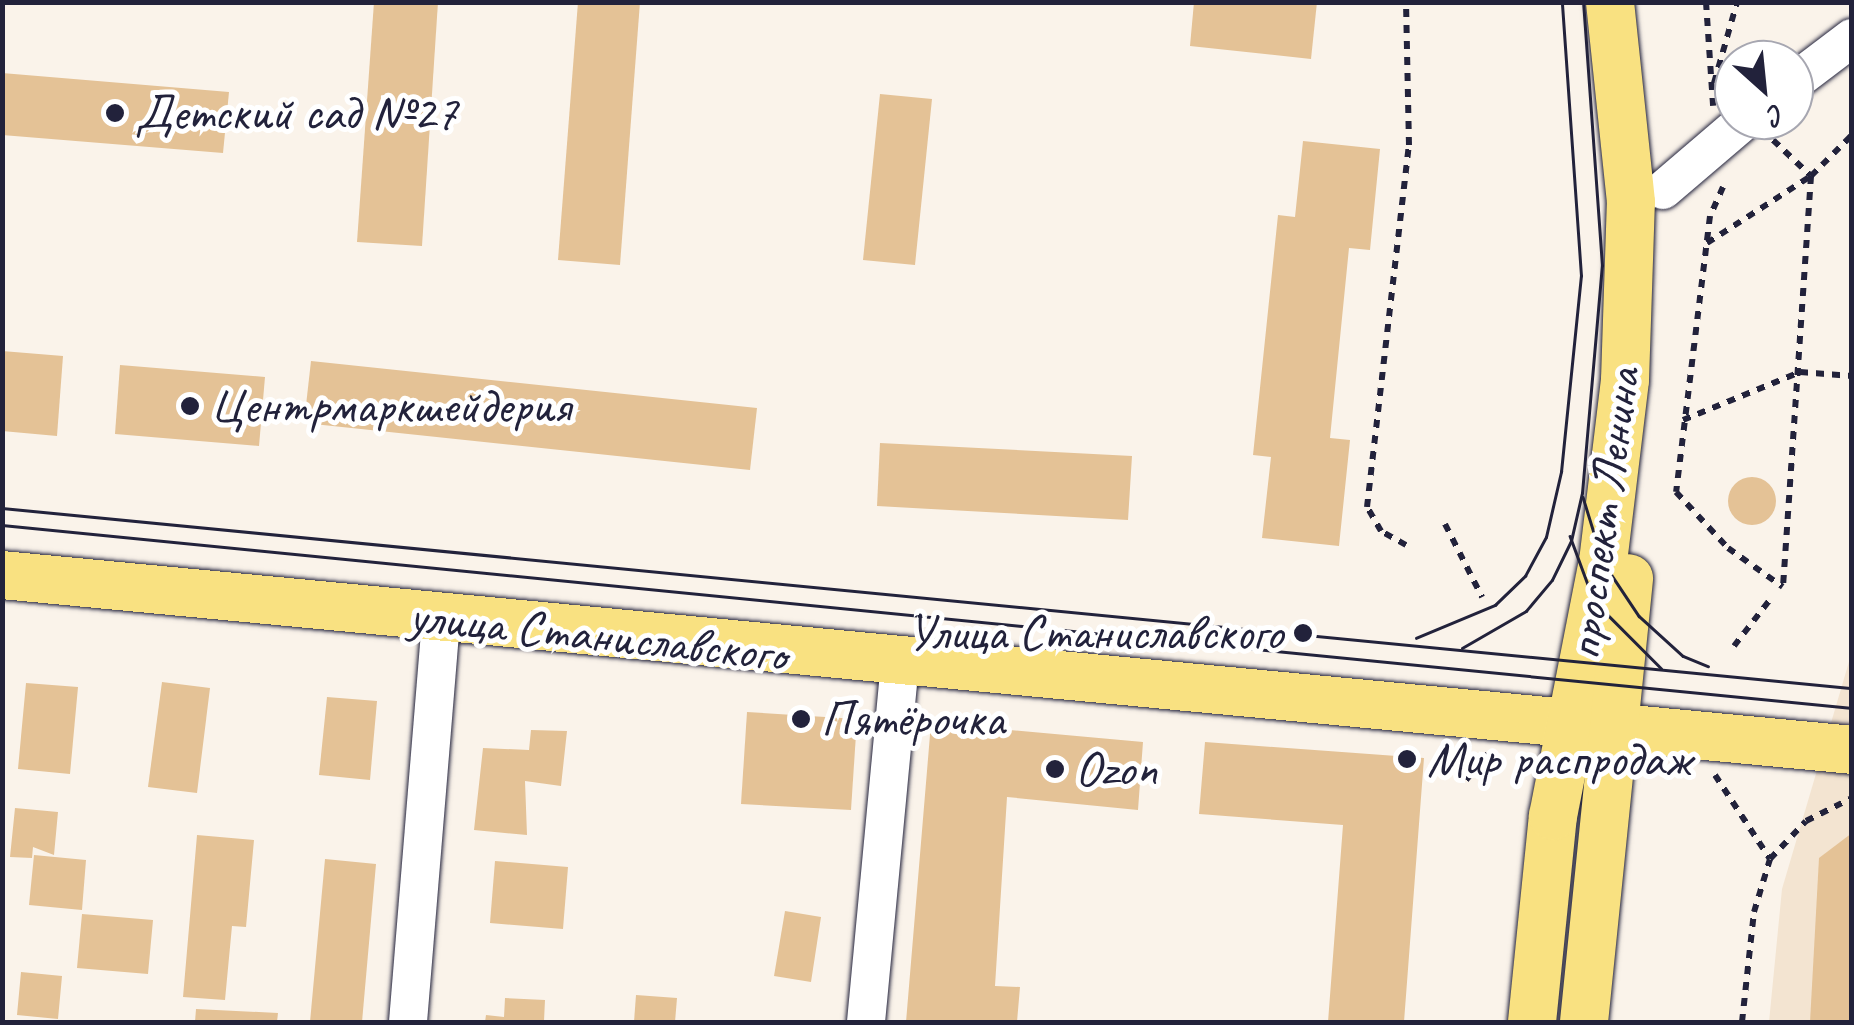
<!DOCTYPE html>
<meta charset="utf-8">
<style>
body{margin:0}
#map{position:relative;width:1854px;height:1025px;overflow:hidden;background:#faf3ea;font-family:Caveat,sans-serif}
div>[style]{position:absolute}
.built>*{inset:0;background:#f3e4d1}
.building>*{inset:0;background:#e4c296}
.round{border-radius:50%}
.path>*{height:6px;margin-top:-3px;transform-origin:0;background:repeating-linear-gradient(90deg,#22223b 0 8px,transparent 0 16px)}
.roads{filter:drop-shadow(0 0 2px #22223b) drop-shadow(0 0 2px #22223b)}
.minor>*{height:38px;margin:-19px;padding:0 19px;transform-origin:19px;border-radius:19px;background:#fff}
.major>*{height:48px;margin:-24px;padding:0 24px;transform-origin:24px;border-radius:24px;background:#f9e181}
.tram>*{height:2.5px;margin:-1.25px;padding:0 1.25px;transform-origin:1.25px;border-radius:1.25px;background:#22223b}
.dots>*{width:28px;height:28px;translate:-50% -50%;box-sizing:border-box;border:5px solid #fff;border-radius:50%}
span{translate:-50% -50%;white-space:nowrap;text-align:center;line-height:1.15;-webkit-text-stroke:10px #fff;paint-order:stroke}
.poi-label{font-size:50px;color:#22223b}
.left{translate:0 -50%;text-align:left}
.right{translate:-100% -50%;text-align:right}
.street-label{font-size:50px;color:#22223b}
.frame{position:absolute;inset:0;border:5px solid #22223b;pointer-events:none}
.north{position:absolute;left:1714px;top:40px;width:100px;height:100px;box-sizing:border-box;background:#fff;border:2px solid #a7a7b1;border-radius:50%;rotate:153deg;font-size:28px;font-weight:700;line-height:40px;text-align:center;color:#22223b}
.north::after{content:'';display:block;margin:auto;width:35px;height:45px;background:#22223b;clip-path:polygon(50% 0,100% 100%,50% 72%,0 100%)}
</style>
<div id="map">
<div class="built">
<i style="clip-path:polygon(1851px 655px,1851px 1022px,1769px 1022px,1782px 889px)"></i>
</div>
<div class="building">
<i style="clip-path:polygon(374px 2px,438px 2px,422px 246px,357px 242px)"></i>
<i style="clip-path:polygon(578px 2px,640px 2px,620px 265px,558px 260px)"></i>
<i style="clip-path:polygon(1194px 2px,1317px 2px,1311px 59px,1190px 46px)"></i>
<i style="clip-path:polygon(2px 73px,229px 92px,223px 153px,2px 135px)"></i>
<i style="clip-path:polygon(880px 94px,932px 99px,915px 265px,863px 260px)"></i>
<i style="clip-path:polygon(1303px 141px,1380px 149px,1370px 250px,1349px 248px,1330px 438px,1350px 440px,1339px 546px,1262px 538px,1271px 457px,1253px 455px,1278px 215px,1295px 217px)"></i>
<i style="clip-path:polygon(2px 351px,63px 356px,57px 436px,2px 431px)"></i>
<i style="clip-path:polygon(311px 361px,757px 408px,750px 470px,304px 423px)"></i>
<i style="clip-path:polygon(120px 365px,265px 377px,259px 446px,115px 434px)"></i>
<i style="clip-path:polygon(880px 443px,1132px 456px,1128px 520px,877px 506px)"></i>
<i class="round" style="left:1728px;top:477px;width:48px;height:48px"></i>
<i style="clip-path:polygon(162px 682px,210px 688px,197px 793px,148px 787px)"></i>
<i style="clip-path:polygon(26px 683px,78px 687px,70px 774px,18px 769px)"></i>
<i style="clip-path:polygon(327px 697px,377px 701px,370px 780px,319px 775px)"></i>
<i style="clip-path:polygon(747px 712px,857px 719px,851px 810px,741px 804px)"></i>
<i style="clip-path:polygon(931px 723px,1143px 742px,1138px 810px,1007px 797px,995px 986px,1020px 987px,1017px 1022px,906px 1022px)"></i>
<i style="clip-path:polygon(531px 730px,567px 731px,561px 786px,525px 781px,527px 835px,474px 830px,483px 748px,529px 750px)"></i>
<i style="clip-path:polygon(1205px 742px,1424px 758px,1404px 1022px,1328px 1022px,1343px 825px,1199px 814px)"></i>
<i style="clip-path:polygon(15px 808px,58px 812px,54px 855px,33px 847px,32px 858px,10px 857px)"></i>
<i style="clip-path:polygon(1852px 833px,1852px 1022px,1810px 1022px,1819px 858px)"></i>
<i style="clip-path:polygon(197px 835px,254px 840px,246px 927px,232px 926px,225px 1000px,183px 997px)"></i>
<i style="clip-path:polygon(34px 855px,86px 860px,82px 910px,29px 905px)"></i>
<i style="clip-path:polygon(325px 859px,376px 864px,362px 1022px,310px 1022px)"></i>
<i style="clip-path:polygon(495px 861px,568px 867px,563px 929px,490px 923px)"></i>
<i style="clip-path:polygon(785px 911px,821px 917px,811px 982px,774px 976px)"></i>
<i style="clip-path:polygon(82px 914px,153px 920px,148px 974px,77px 968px)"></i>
<i style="clip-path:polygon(21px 972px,62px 976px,58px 1019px,17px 1015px)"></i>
<i style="clip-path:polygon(636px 995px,677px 998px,675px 1022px,634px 1022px)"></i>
<i style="clip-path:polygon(505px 998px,545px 1000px,544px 1021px,485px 1022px,486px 1015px,504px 1017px)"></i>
<i style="clip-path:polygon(196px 1009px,278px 1013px,277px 1022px,195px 1022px)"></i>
</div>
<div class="path">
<i style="left:1706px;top:2px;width:104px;rotate:86.1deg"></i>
<i style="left:1714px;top:83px;width:84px;rotate:-74.1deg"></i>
<i style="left:1773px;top:140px;width:52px;rotate:43.5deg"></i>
<i style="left:1811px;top:176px;width:411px;rotate:93.9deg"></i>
<i style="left:1723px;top:187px;width:32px;rotate:114deg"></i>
<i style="left:1710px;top:216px;width:278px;rotate:97deg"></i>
<i style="left:1676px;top:492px;width:76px;rotate:47.1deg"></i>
<i style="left:1728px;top:548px;width:67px;rotate:35.3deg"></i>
<i style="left:1707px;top:243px;width:124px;rotate:-32.8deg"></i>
<i style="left:1811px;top:176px;width:58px;rotate:-45deg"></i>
<i style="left:1683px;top:420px;width:126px;rotate:-22.3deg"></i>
<i style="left:1800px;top:372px;width:52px;rotate:4.4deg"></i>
<i style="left:1445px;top:524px;width:82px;rotate:63.1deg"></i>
<i style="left:1406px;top:545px;width:29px;rotate:-151deg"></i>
<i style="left:1381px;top:531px;width:28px;rotate:-120deg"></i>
<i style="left:1367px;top:507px;width:364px;rotate:-83.4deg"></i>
<i style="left:1409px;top:145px;width:143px;rotate:-91.2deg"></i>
<i style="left:1734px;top:646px;width:62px;rotate:-52.2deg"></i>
<i style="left:1715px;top:775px;width:100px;rotate:56.8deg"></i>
<i style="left:1770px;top:859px;width:52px;rotate:-46.5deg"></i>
<i style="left:1806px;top:821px;width:51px;rotate:-26.6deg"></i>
<i style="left:1466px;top:780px;width:34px;rotate:-50deg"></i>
<i style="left:1742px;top:1022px;width:111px;rotate:-83.8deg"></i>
<i style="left:1754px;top:912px;width:55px;rotate:-73.2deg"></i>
</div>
<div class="roads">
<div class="minor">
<i style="left:1794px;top:82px;width:73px;rotate:-37.2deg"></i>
<i style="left:1663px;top:190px;width:108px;rotate:-40.5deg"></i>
<i style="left:408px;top:1022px;width:403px;rotate:-85.3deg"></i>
<i style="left:866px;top:1022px;width:360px;rotate:-84.6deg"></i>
</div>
<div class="major">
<i style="left:2px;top:575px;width:1858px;rotate:5.4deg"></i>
<i style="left:1532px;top:1022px;width:207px;rotate:-84.2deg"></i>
<i style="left:1553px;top:816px;width:259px;rotate:-78.9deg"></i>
<i style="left:1603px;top:562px;width:183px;rotate:-83.1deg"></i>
<i style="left:1625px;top:380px;width:178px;rotate:-88.1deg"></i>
<i style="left:1631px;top:202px;width:201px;rotate:-96deg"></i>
<i style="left:1584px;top:1022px;width:446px;rotate:-84.2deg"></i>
</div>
</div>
<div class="tram">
<i style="left:1583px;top:497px;width:68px;rotate:72.9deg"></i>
<i style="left:1603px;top:562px;width:65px;rotate:56.3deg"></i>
<i style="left:1639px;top:616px;width:59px;rotate:42.3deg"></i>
<i style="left:1683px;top:656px;width:27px;rotate:22deg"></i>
<i style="left:2px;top:508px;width:1859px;rotate:5.56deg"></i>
<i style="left:2px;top:525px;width:1859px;rotate:5.65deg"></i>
<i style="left:1570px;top:536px;width:69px;rotate:69.7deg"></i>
<i style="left:1594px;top:601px;width:95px;rotate:45deg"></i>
<i style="left:1416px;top:638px;width:86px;rotate:-22.7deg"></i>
<i style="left:1495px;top:605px;width:42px;rotate:-44deg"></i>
<i style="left:1525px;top:576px;width:44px;rotate:-61.7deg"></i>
<i style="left:1546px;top:537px;width:67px;rotate:-77deg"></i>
<i style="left:1561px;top:472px;width:197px;rotate:-84.2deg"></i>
<i style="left:1581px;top:276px;width:275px;rotate:-94deg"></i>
<i style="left:1462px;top:648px;width:74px;rotate:-30deg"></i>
<i style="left:1526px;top:611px;width:40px;rotate:-50deg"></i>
<i style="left:1552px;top:580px;width:43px;rotate:-64deg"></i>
<i style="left:1571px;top:541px;width:49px;rotate:-77.1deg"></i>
<i style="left:1582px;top:493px;width:228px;rotate:-85deg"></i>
<i style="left:1602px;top:266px;width:265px;rotate:-94.1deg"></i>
</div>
<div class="dots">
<i style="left:115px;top:113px;background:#22223b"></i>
<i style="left:190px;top:406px;background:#22223b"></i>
<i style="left:1303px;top:633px;background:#22223b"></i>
<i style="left:801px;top:719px;background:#22223b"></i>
<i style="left:1407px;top:759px;background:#22223b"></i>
<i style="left:1055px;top:769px;background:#22223b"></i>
</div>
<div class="poi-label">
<span class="left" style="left:135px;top:113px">Детский сад №27</span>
<span class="left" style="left:210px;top:406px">Центрмаркшейдерия</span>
<span class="right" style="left:1283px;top:633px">Улица Станиславского</span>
<span class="left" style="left:821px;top:719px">Пятёрочка</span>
<span class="left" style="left:1427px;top:759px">Мир распродаж</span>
<span class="left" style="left:1075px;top:769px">Ozon</span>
</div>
<div class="street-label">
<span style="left:1603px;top:514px;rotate:-82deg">проспект Ленина</span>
<span style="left:598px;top:635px;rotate:6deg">улица Станиславского</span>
</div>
<div class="frame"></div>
<div class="north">С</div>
</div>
